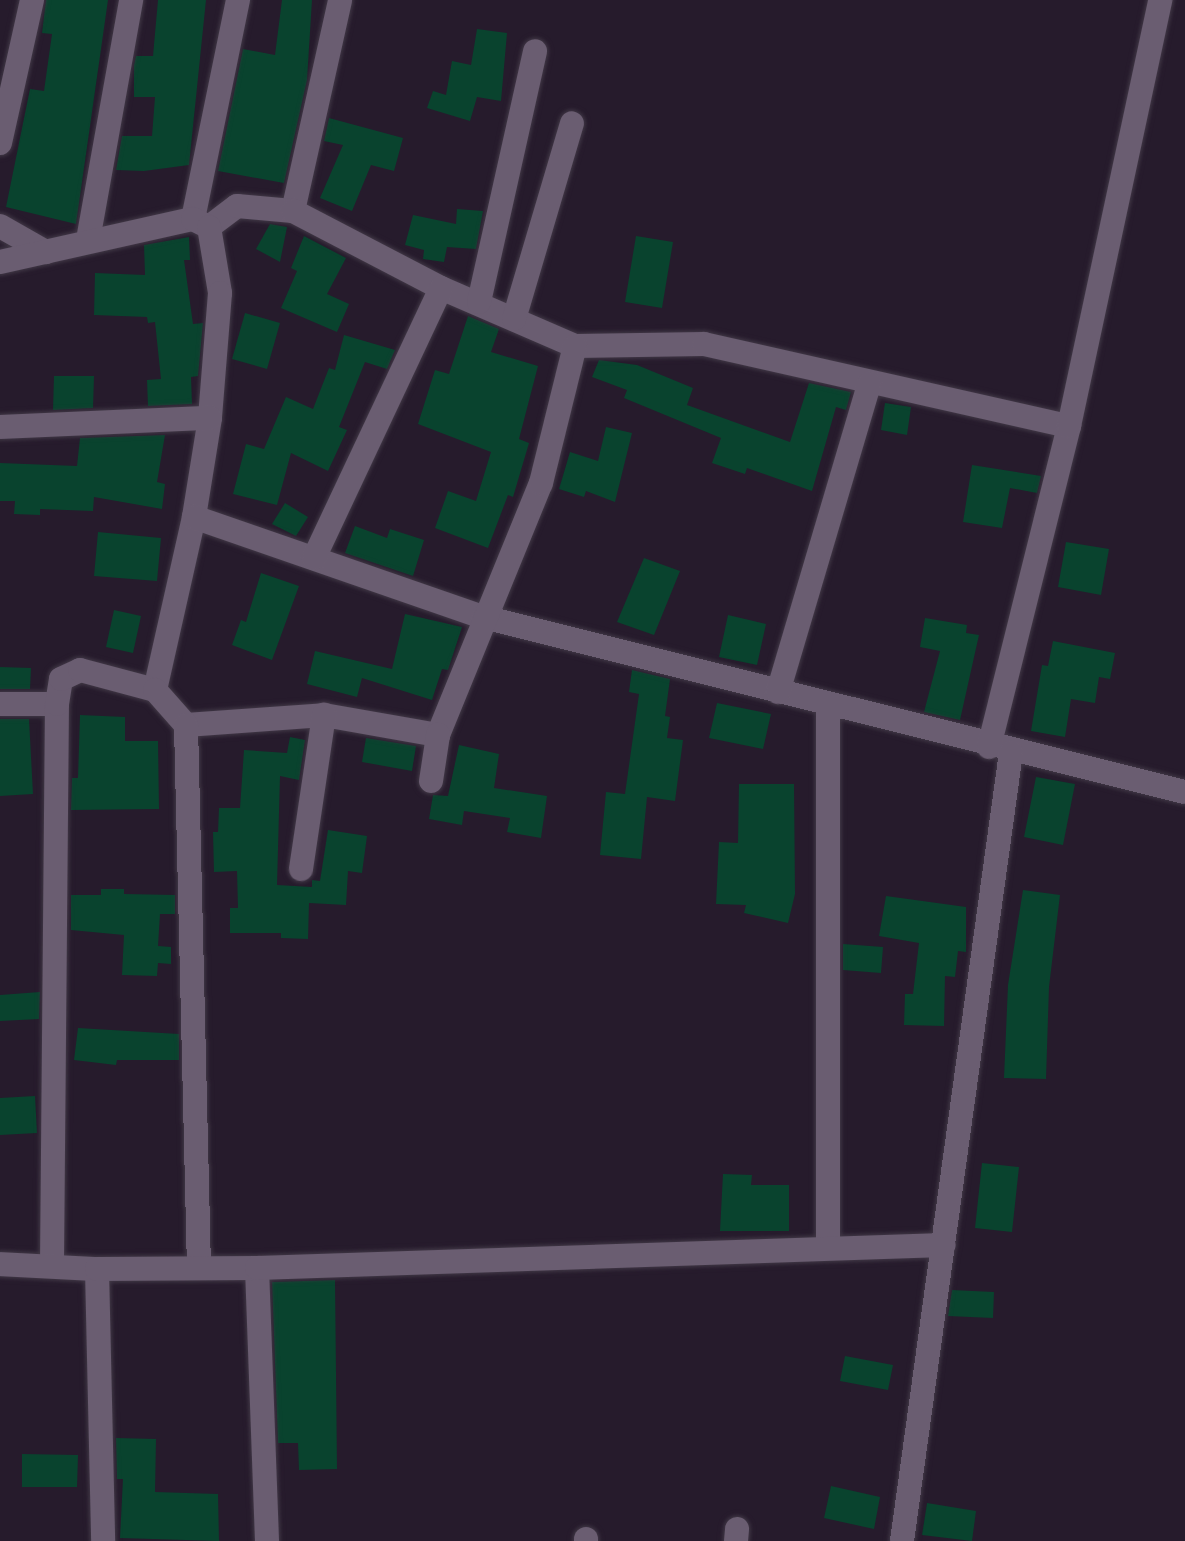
<!DOCTYPE html>
<style>
body{margin:0}
#map{position:relative;width:1185px;height:1541px;overflow:hidden;background:#261b2c;font-family:"Archivo Narrow",sans-serif}
div>[style]{position:absolute}
.building>*{inset:0;background:#09432e}
.roads{filter:drop-shadow(0 0 2px #413846) drop-shadow(0 0 2px #413846)}
.street>*{height:24px;margin:-12px;padding:0 12px;transform-origin:12px;border-radius:12px;background:#6a5d71}
span{translate:-50% -50%;white-space:nowrap;text-align:center;line-height:1.15;-webkit-text-stroke:5px #261b2c;paint-order:stroke}
</style>
<div id="map">
<div class="building">
<i style="clip-path:polygon(46px 0,108px 0,76px 224px,6px 207px,30px 89px,44px 91px,52px 34px,42px 33px)"></i>
<i style="clip-path:polygon(158px 0,206px 0,189px 165px,144px 171px,116px 170px,122px 136px,152px 136px,155px 97px,134px 97px,134px 65px,136px 56px,153px 56px)"></i>
<i style="clip-path:polygon(282px 0,312px 0,307px 80px,284px 183px,218px 171px,243px 49px,275px 55px)"></i>
<i style="clip-path:polygon(477px 29px,507px 33px,501px 101px,477px 97px,470px 121px,427px 108px,433px 91px,446px 95px,452px 61px,471px 65px)"></i>
<i style="clip-path:polygon(329px 118px,403px 138px,394px 171px,371px 165px,352px 211px,320px 198px,343px 145px,324px 141px)"></i>
<i style="clip-path:polygon(457px 209px,483px 211px,476px 249px,447px 247px,444px 262px,423px 259px,424px 250px,405px 245px,413px 215px,456px 224px)"></i>
<i style="clip-path:polygon(270px 224px,287px 227px,280px 262px,256px 249px)"></i>
<i style="clip-path:polygon(304px 236px,346px 258px,327px 294px,349px 304px,337px 332px,281px 308px,297px 271px,291px 268px)"></i>
<i style="clip-path:polygon(636px 236px,673px 242px,662px 308px,625px 302px)"></i>
<i style="clip-path:polygon(189px 237px,190px 260px,184px 260px,193px 324px,203px 323px,198px 376px,191px 377px,192px 404px,148px 406px,147px 380px,161px 379px,155px 322px,148px 323px,147px 317px,94px 315px,95px 273px,145px 275px,144px 245px)"></i>
<i style="clip-path:polygon(245px 313px,280px 323px,267px 369px,232px 359px)"></i>
<i style="clip-path:polygon(468px 316px,499px 329px,491px 352px,538px 366px,519px 439px,529px 443px,513px 497px,508px 495px,488px 548px,435px 528px,448px 491px,476px 501px,491px 452px,418px 424px,435px 370px,449px 374px)"></i>
<i style="clip-path:polygon(344px 335px,395px 350px,387px 369px,365px 362px,339px 427px,347px 430px,328px 471px,291px 453px,277px 505px,233px 494px,246px 444px,264px 449px,286px 397px,313px 409px,329px 368px,335px 370px)"></i>
<i style="clip-path:polygon(599px 360px,637px 365px,693px 388px,687px 405px,790px 442px,809px 383px,851px 392px,846px 410px,836px 407px,812px 491px,747px 468px,745px 474px,712px 463px,721px 438px,624px 398px,627px 390px,592px 377px)"></i>
<i style="clip-path:polygon(54px 376px,94px 376px,93px 408px,53px 410px)"></i>
<i style="clip-path:polygon(885px 403px,911px 407px,907px 435px,881px 430px)"></i>
<i style="clip-path:polygon(606px 427px,632px 433px,615px 502px,586px 491px,584px 497px,559px 489px,570px 452px,598px 461px)"></i>
<i style="clip-path:polygon(165px 435px,157px 482px,165px 484px,162px 509px,94px 497px,93px 511px,40px 509px,40px 515px,14px 514px,15px 501px,0 501px,0 463px,77px 466px,80px 438px)"></i>
<i style="clip-path:polygon(972px 465px,1041px 476px,1037px 493px,1010px 488px,1002px 528px,963px 522px)"></i>
<i style="clip-path:polygon(285px 503px,308px 517px,296px 536px,272px 524px)"></i>
<i style="clip-path:polygon(355px 526px,387px 538px,390px 529px,424px 540px,413px 576px,345px 553px)"></i>
<i style="clip-path:polygon(98px 532px,161px 538px,157px 581px,94px 576px)"></i>
<i style="clip-path:polygon(1066px 542px,1109px 549px,1101px 595px,1058px 587px)"></i>
<i style="clip-path:polygon(644px 558px,680px 571px,654px 635px,617px 622px)"></i>
<i style="clip-path:polygon(261px 573px,299px 586px,272px 660px,232px 645px,241px 620px,246px 622px)"></i>
<i style="clip-path:polygon(114px 610px,141px 616px,133px 653px,106px 647px)"></i>
<i style="clip-path:polygon(405px 614px,462px 627px,448px 670px,442px 669px,432px 700px,362px 678px,357px 697px,307px 684px,315px 651px,392px 669px)"></i>
<i style="clip-path:polygon(728px 615px,766px 624px,757px 665px,719px 657px)"></i>
<i style="clip-path:polygon(925px 618px,967px 625px,966px 633px,979px 635px,960px 720px,924px 712px,940px 651px,920px 647px)"></i>
<i style="clip-path:polygon(1053px 641px,1115px 653px,1110px 679px,1099px 677px,1095px 703px,1071px 699px,1065px 737px,1031px 731px,1042px 665px,1048px 666px)"></i>
<i style="clip-path:polygon(0 667px,31px 668px,30px 689px,0 689px)"></i>
<i style="clip-path:polygon(632px 670px,670px 679px,665px 716px,670px 717px,667px 738px,683px 740px,675px 801px,647px 797px,641px 859px,600px 855px,606px 792px,625px 794px,639px 694px,629px 692px)"></i>
<i style="clip-path:polygon(717px 703px,771px 714px,763px 749px,709px 738px)"></i>
<i style="clip-path:polygon(80px 715px,125px 717px,125px 741px,158px 741px,159px 809px,71px 810px,72px 778px,78px 778px)"></i>
<i style="clip-path:polygon(0 719px,29px 719px,33px 794px,0 796px)"></i>
<i style="clip-path:polygon(290px 737px,305px 740px,299px 780px,280px 776px,277px 885px,312px 887px,312px 880px,320px 881px,328px 830px,367px 836px,362px 873px,348px 871px,346px 905px,309px 903px,308px 939px,281px 938px,281px 933px,230px 933px,230px 908px,238px 908px,237px 871px,214px 872px,213px 832px,218px 832px,219px 808px,240px 808px,244px 750px,287px 753px)"></i>
<i style="clip-path:polygon(366px 738px,416px 746px,412px 771px,362px 762px)"></i>
<i style="clip-path:polygon(459px 745px,499px 754px,494px 788px,547px 796px,541px 838px,507px 832px,510px 818px,464px 811px,462px 825px,429px 819px,433px 795px,448px 796px)"></i>
<i style="clip-path:polygon(1036px 777px,1075px 784px,1063px 845px,1024px 837px)"></i>
<i style="clip-path:polygon(739px 784px,794px 784px,795px 894px,788px 923px,744px 913px,746px 905px,716px 904px,719px 842px,738px 843px)"></i>
<i style="clip-path:polygon(101px 889px,124px 889px,124px 894px,175px 895px,175px 914px,160px 914px,158px 946px,171px 947px,171px 964px,158px 963px,157px 976px,122px 975px,124px 935px,71px 930px,71px 895px,101px 895px)"></i>
<i style="clip-path:polygon(1023px 890px,1060px 895px,1049px 987px,1046px 1079px,1004px 1078px,1008px 985px)"></i>
<i style="clip-path:polygon(886px 896px,966px 907px,966px 952px,958px 951px,955px 977px,945px 976px,944px 1026px,904px 1025px,905px 994px,913px 994px,919px 943px,879px 936px)"></i>
<i style="clip-path:polygon(843px 944px,883px 947px,881px 973px,843px 970px)"></i>
<i style="clip-path:polygon(40px 992px,39px 1019px,0 1021px,0 995px)"></i>
<i style="clip-path:polygon(78px 1028px,179px 1034px,179px 1060px,117px 1060px,116px 1065px,74px 1060px)"></i>
<i style="clip-path:polygon(35px 1096px,37px 1133px,0 1135px,0 1098px)"></i>
<i style="clip-path:polygon(982px 1163px,1019px 1167px,1012px 1232px,975px 1228px)"></i>
<i style="clip-path:polygon(723px 1174px,752px 1175px,751px 1185px,789px 1185px,789px 1231px,720px 1231px)"></i>
<i style="clip-path:polygon(335px 1280px,337px 1469px,299px 1470px,298px 1443px,278px 1443px,272px 1282px)"></i>
<i style="clip-path:polygon(952px 1290px,994px 1292px,993px 1318px,948px 1316px)"></i>
<i style="clip-path:polygon(845px 1356px,893px 1365px,888px 1390px,840px 1381px)"></i>
<i style="clip-path:polygon(116px 1438px,156px 1439px,155px 1492px,218px 1494px,219px 1541px,120px 1538px,123px 1479px,117px 1479px)"></i>
<i style="clip-path:polygon(22px 1454px,78px 1455px,77px 1487px,22px 1487px)"></i>
<i style="clip-path:polygon(831px 1486px,880px 1497px,874px 1529px,824px 1518px)"></i>
<i style="clip-path:polygon(927px 1503px,976px 1511px,972px 1541px,922px 1535px)"></i>
</div>
<div class="roads">
<div class="street">
<i style="left:0;top:143px;width:147px;rotate:-77.4deg"></i>
<i style="left:293px;top:211px;width:216px;rotate:-77.4deg"></i>
<i style="left:193px;top:219px;width:224px;rotate:-78.4deg"></i>
<i style="left:0;top:226px;width:53px;rotate:29.5deg"></i>
<i style="left:209px;top:227px;width:35px;rotate:-37deg"></i>
<i style="left:237px;top:206px;width:56px;rotate:5.1deg"></i>
<i style="left:293px;top:211px;width:167px;rotate:27.5deg"></i>
<i style="left:441px;top:288px;width:146px;rotate:23.4deg"></i>
<i style="left:575px;top:346px;width:129px;rotate:-0.9deg"></i>
<i style="left:704px;top:344px;width:374px;rotate:12.7deg"></i>
<i style="left:88px;top:240px;width:244px;rotate:-79.8deg"></i>
<i style="left:0;top:262px;width:198px;rotate:-12.6deg"></i>
<i style="left:193px;top:219px;width:18px;rotate:27deg"></i>
<i style="left:209px;top:227px;width:67px;rotate:80.5deg"></i>
<i style="left:220px;top:293px;width:125px;rotate:94.6deg"></i>
<i style="left:210px;top:418px;width:100px;rotate:99.2deg"></i>
<i style="left:194px;top:517px;width:177px;rotate:102.7deg"></i>
<i style="left:479px;top:302px;width:257px;rotate:-77.4deg"></i>
<i style="left:514px;top:319px;width:204px;rotate:-73.5deg"></i>
<i style="left:0;top:427px;width:210px;rotate:-2.5deg"></i>
<i style="left:194px;top:517px;width:306px;rotate:19.1deg"></i>
<i style="left:483px;top:617px;width:723px;rotate:14deg"></i>
<i style="left:314px;top:558px;width:298px;rotate:-64.8deg"></i>
<i style="left:778px;top:692px;width:321px;rotate:-73.5deg"></i>
<i style="left:0;top:704px;width:57px"></i>
<i style="left:828px;top:705px;width:543px;rotate:90deg"></i>
<i style="left:186px;top:725px;width:138px;rotate:-4.1deg"></i>
<i style="left:324px;top:715px;width:116px;rotate:10deg"></i>
<i style="left:438px;top:735px;width:272px;rotate:-67.8deg"></i>
<i style="left:541px;top:483px;width:141px;rotate:-76.1deg"></i>
<i style="left:989px;top:747px;width:331px;rotate:-76deg"></i>
<i style="left:1069px;top:426px;width:436px;rotate:-77.9deg"></i>
<i style="left:431px;top:781px;width:47px;rotate:-81.3deg"></i>
<i style="left:301px;top:869px;width:156px;rotate:-81.5deg"></i>
<i style="left:52px;top:1263px;width:559px;rotate:-89.49deg"></i>
<i style="left:57px;top:704px;width:25px;rotate:-81deg"></i>
<i style="left:61px;top:679px;width:21px;rotate:-25deg"></i>
<i style="left:80px;top:670px;width:78px;rotate:14.9deg"></i>
<i style="left:155px;top:690px;width:47px;rotate:48.5deg"></i>
<i style="left:186px;top:725px;width:542px;rotate:88.63deg"></i>
<i style="left:0;top:1264px;width:97px;rotate:3deg"></i>
<i style="left:97px;top:1269px;width:272px;rotate:88.7deg"></i>
<i style="left:257px;top:1268px;width:273px;rotate:87.9deg"></i>
<i style="left:97px;top:1269px;width:160px;rotate:-0.4deg"></i>
<i style="left:257px;top:1268px;width:687px;rotate:-1.92deg"></i>
<i style="left:586px;top:1541px;width:2px;rotate:-90deg"></i>
<i style="left:736px;top:1541px;width:12px;rotate:-85deg"></i>
<i style="left:902px;top:1541px;width:796px;rotate:-82.13deg"></i>
</div>
</div>
</div>
